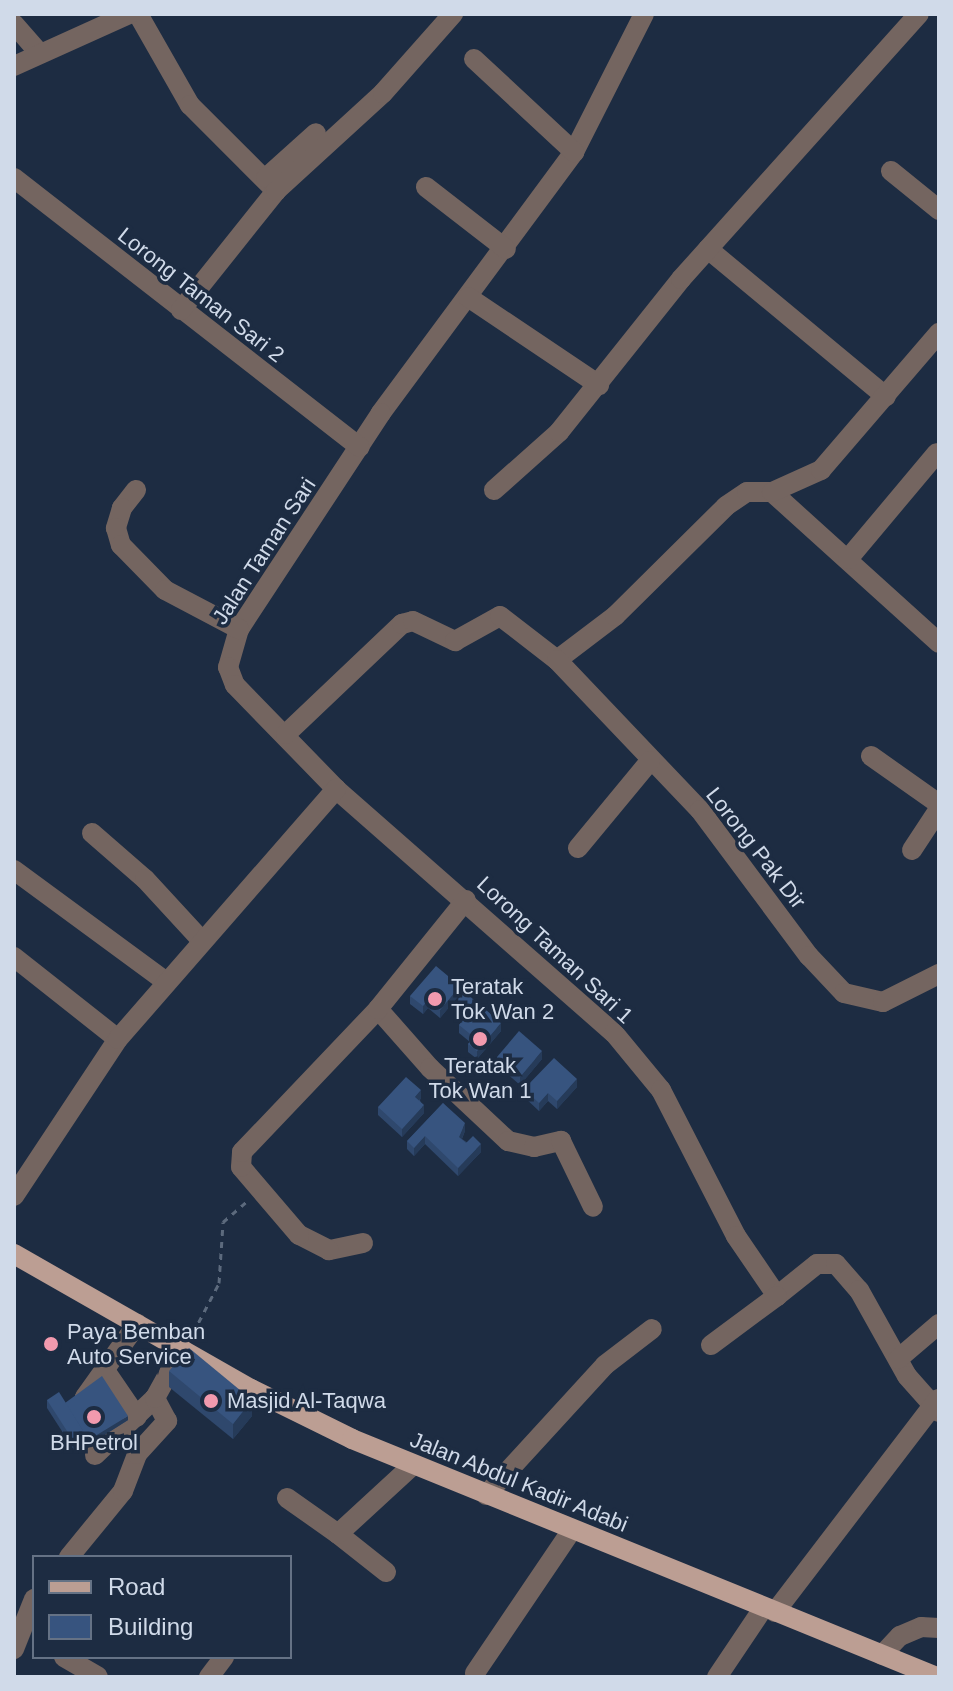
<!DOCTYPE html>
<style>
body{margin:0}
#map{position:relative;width:953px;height:1691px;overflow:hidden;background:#1d2c42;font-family:Helvetica,sans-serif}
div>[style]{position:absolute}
.path>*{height:3px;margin-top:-1.5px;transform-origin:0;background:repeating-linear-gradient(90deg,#5c6a7d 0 6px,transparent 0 12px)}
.minor>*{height:20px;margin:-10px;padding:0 10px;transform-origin:10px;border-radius:10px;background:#746560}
.major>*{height:20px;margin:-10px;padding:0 10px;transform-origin:10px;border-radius:10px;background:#bc9e93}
.wall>*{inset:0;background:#2f486d}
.shaded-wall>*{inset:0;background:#263b59}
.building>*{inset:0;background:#37547f}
.dots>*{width:22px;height:22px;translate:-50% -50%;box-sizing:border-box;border:4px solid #1d2c42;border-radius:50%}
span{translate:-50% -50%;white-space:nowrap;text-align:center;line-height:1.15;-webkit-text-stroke:7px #1d2c42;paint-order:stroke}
.street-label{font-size:22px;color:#d0dae9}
.poi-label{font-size:22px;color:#d0dae9}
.left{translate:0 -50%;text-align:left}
.frame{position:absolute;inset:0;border:16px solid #d0dae9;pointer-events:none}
.legend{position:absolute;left:32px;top:1555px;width:260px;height:104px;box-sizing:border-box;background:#1d2c42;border:2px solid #657285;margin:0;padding:10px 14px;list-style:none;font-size:24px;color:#d0dae9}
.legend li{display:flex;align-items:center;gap:16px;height:40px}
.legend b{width:40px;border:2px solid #657285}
</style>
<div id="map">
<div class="path">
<i style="left:193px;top:1333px;width:56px;rotate:-62.5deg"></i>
<i style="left:219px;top:1283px;width:61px;rotate:-86.2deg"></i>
<i style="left:223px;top:1222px;width:30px;rotate:-41deg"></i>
</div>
<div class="minor">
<i style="left:138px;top:14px;width:105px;rotate:60.3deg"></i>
<i style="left:190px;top:105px;width:122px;rotate:45deg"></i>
<i style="left:644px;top:14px;width:155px;rotate:116.9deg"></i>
<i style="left:574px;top:152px;width:325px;rotate:126.5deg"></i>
<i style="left:381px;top:413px;width:258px;rotate:123.3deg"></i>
<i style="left:239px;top:629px;width:40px;rotate:106deg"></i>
<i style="left:228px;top:667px;width:19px;rotate:69deg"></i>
<i style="left:235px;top:685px;width:145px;rotate:45.8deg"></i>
<i style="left:336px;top:789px;width:370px;rotate:41.3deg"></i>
<i style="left:614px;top:1033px;width:74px;rotate:50.5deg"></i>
<i style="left:661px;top:1090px;width:164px;rotate:62.8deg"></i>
<i style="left:736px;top:1236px;width:73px;rotate:55.7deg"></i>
<i style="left:777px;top:1296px;width:51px;rotate:-38.7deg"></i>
<i style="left:817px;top:1264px;width:19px"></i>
<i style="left:836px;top:1264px;width:35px;rotate:49deg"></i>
<i style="left:859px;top:1290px;width:98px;rotate:60.8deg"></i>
<i style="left:907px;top:1376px;width:48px;rotate:48.4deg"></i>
<i style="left:14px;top:24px;width:38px;rotate:49deg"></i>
<i style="left:474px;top:59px;width:137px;rotate:42.9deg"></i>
<i style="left:14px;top:66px;width:126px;rotate:-24.3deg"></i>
<i style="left:891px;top:171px;width:62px;rotate:39.1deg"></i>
<i style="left:14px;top:178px;width:438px;rotate:37.9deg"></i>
<i style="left:266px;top:178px;width:67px;rotate:-42deg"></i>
<i style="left:426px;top:187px;width:101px;rotate:37.8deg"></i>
<i style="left:708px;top:249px;width:231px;rotate:39.7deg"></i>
<i style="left:468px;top:297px;width:158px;rotate:33.9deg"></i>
<i style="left:181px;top:310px;width:152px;rotate:-51.4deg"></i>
<i style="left:276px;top:191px;width:145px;rotate:-42.5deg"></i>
<i style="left:383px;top:93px;width:106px;rotate:-48.5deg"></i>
<i style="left:136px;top:490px;width:23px;rotate:128deg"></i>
<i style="left:122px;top:508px;width:21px;rotate:107deg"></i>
<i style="left:116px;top:528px;width:18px;rotate:74deg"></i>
<i style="left:121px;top:545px;width:63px;rotate:45.6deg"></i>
<i style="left:165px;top:590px;width:84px;rotate:27.8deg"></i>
<i style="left:494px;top:490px;width:87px;rotate:-41.7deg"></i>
<i style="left:559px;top:432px;width:196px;rotate:-51.4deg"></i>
<i style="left:681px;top:279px;width:356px;rotate:-48.1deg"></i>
<i style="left:772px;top:492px;width:225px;rotate:42.1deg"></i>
<i style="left:848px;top:559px;width:138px;rotate:-50deg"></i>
<i style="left:557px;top:660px;width:73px;rotate:-37.2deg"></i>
<i style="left:615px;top:616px;width:156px;rotate:-44.7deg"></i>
<i style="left:726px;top:506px;width:25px;rotate:-34deg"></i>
<i style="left:747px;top:492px;width:25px"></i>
<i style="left:772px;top:492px;width:54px;rotate:-24.2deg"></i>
<i style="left:821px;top:470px;width:181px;rotate:-49.3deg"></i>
<i style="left:286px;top:734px;width:160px;rotate:-43.5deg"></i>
<i style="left:402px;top:624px;width:11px;rotate:-15deg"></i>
<i style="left:413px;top:621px;width:47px;rotate:25.5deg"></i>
<i style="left:455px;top:641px;width:51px;rotate:-29.1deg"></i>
<i style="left:500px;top:616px;width:72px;rotate:37.7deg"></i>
<i style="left:557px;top:660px;width:207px;rotate:46.4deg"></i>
<i style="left:700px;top:810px;width:182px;rotate:53.3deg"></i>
<i style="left:809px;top:956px;width:51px;rotate:46.6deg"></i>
<i style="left:844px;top:993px;width:40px;rotate:13deg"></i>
<i style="left:883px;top:1002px;width:63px;rotate:-26.6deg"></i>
<i style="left:871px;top:756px;width:83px;rotate:35.2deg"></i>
<i style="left:92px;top:833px;width:70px;rotate:41deg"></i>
<i style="left:145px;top:879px;width:83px;rotate:47.4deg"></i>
<i style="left:578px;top:848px;width:113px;rotate:-50.4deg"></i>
<i style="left:912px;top:850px;width:49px;rotate:-56.6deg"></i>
<i style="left:14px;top:870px;width:187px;rotate:36.3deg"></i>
<i style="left:14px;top:957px;width:132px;rotate:38.3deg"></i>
<i style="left:378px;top:1009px;width:79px;rotate:48.6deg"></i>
<i style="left:430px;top:1068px;width:107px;rotate:43.1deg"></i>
<i style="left:508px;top:1141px;width:27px;rotate:13deg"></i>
<i style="left:534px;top:1147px;width:28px;rotate:-13deg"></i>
<i style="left:561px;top:1141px;width:73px;rotate:64.1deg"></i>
<i style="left:14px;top:1196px;width:188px;rotate:-56.5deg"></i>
<i style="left:118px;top:1039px;width:332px;rotate:-48.9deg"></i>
<i style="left:363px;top:1243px;width:35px;rotate:168deg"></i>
<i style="left:329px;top:1250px;width:34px;rotate:-153deg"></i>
<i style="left:299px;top:1235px;width:89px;rotate:-130.5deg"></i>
<i style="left:241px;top:1167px;width:15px;rotate:-86deg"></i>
<i style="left:242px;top:1152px;width:197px;rotate:-46.4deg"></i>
<i style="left:378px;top:1009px;width:140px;rotate:-51.1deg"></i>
<i style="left:711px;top:1345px;width:82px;rotate:-36.6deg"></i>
<i style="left:898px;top:1359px;width:54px;rotate:-40.5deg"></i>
<i style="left:104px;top:1369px;width:58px;rotate:55.5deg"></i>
<i style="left:113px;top:1441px;width:52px;rotate:-122.5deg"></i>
<i style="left:85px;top:1397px;width:90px;rotate:-54.5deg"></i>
<i style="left:95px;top:1455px;width:83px;rotate:-43.5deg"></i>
<i style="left:486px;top:1495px;width:176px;rotate:-47.5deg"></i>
<i style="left:605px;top:1365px;width:59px;rotate:-37.5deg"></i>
<i style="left:287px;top:1498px;width:62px;rotate:35.2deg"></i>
<i style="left:69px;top:1557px;width:85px;rotate:-50.7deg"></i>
<i style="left:123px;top:1491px;width:40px;rotate:-69deg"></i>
<i style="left:137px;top:1454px;width:45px;rotate:-47.7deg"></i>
<i style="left:167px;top:1421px;width:26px;rotate:-118deg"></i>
<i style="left:155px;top:1398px;width:56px;rotate:-61.1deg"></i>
<i style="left:386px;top:1572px;width:61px;rotate:-141.6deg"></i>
<i style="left:338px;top:1534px;width:102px;rotate:-42.6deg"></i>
<i style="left:775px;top:1612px;width:268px;rotate:-52.6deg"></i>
<i style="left:14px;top:1649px;width:54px;rotate:-68.2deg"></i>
<i style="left:882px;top:1655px;width:26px;rotate:-47deg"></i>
<i style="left:900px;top:1636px;width:23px;rotate:-23deg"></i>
<i style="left:921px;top:1627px;width:18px;rotate:3deg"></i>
<i style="left:64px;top:1657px;width:39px;rotate:30deg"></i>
<i style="left:475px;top:1673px;width:173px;rotate:-55.9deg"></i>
<i style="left:209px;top:1677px;width:25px;rotate:-53deg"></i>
<i style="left:717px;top:1677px;width:84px;rotate:-56.1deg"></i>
</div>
<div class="major">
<i style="left:14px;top:1254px;width:273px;rotate:29.7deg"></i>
<i style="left:251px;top:1389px;width:113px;rotate:26.3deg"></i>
<i style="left:352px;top:1439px;width:632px;rotate:22.14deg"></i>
</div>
<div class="wall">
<i style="clip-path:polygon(460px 994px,440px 1018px,428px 1008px,423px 1014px,410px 1004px,410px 996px)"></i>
<i style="clip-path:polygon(458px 999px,474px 1008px,501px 1031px,477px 1059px,468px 1052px,468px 1044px,470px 1042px,459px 1033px,459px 1025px,467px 1016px,458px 1007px)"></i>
<i style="clip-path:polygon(497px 1057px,542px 1059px,520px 1085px,497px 1065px)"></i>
<i style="clip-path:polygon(577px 1087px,557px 1109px,548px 1101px,539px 1111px,524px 1097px,524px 1089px)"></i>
<i style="clip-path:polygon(421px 1098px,420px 1100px,424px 1113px,402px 1137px,378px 1115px,378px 1107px)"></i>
<i style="clip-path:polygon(443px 1103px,465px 1131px,462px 1139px,481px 1152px,458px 1176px,425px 1144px,414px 1156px,407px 1149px,407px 1141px)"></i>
<i style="clip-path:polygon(169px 1371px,252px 1416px,233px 1439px,169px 1387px)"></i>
<i style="clip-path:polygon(47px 1400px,65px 1403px,128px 1420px,76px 1453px,47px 1408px)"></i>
</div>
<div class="shaded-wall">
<i style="clip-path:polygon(460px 986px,460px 994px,440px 1018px,440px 1010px)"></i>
<i style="clip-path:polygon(428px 1000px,428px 1008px,423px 1014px,423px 1006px)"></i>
<i style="clip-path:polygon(474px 1000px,474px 1008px,468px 1016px,468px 1008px)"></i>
<i style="clip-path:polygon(501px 1023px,501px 1031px,477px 1059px,477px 1051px)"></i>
<i style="clip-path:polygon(542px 1051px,542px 1059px,520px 1085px,520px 1077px)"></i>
<i style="clip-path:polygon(577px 1079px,577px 1087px,557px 1109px,557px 1101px)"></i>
<i style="clip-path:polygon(421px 1090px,421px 1098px,415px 1105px,415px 1097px)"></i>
<i style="clip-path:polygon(548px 1093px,548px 1101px,539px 1111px,539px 1103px)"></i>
<i style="clip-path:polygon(424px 1105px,424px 1113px,402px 1137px,402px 1129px)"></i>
<i style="clip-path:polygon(465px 1123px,465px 1131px,459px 1145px,459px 1137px)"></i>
<i style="clip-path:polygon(425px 1136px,425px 1144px,414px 1156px,414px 1148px)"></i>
<i style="clip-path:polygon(481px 1144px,481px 1152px,458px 1176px,458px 1168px)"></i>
<i style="clip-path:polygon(252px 1400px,252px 1416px,233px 1439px,233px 1424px)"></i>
<i style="clip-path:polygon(128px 1416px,128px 1420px,76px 1453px,76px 1445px)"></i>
</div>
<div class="building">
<i style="clip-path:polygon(436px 966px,460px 986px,440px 1010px,428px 1000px,423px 1006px,410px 996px)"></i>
<i style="clip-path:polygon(465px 992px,474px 1000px,468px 1008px,458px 999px)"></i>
<i style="clip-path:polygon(478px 1003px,501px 1023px,477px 1051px,468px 1044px,474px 1037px,459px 1025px)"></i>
<i style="clip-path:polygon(519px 1031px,542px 1051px,520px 1077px,497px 1057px)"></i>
<i style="clip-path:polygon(554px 1058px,577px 1079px,557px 1101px,548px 1093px,539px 1103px,524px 1089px)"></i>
<i style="clip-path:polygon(406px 1077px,421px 1090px,415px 1097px,424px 1105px,402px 1129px,378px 1107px)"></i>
<i style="clip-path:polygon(443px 1103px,465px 1123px,459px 1137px,466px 1143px,473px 1136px,481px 1144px,458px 1168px,425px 1136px,414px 1148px,407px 1141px)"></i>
<i style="clip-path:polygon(189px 1348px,252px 1400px,233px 1424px,169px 1371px)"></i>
<i style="clip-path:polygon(102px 1376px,128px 1416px,87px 1441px,87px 1437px,65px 1403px)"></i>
<i style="clip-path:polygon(59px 1392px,87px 1437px,76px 1445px,47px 1400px)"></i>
</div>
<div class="dots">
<i style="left:435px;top:999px;background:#f29aae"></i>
<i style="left:480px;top:1039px;background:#f29aae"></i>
<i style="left:51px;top:1344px;background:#f29aae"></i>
<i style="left:211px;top:1401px;background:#f29aae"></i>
<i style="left:94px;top:1417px;background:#f29aae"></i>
</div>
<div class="street-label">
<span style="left:201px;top:295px;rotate:38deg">Lorong Taman Sari 2</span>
<span style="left:264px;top:551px;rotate:-57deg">Jalan Taman Sari</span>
<span style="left:756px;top:848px;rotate:52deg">Lorong Pak Dir</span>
<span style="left:555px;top:950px;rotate:43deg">Lorong Taman Sari 1</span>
<span style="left:519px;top:1482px;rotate:22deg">Jalan Abdul Kadir Adabi</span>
</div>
<div class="poi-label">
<span class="left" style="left:451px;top:999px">Teratak<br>Tok Wan 2</span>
<span style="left:480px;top:1078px">Teratak<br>Tok Wan 1</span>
<span class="left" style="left:67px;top:1344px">Paya Bemban<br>Auto Service</span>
<span class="left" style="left:227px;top:1401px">Masjid Al-Taqwa</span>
<span style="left:94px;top:1443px">BHPetrol</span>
</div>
<div class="frame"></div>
<ul class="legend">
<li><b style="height:10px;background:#bc9e93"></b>Road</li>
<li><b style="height:22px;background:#37547f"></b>Building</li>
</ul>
</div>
